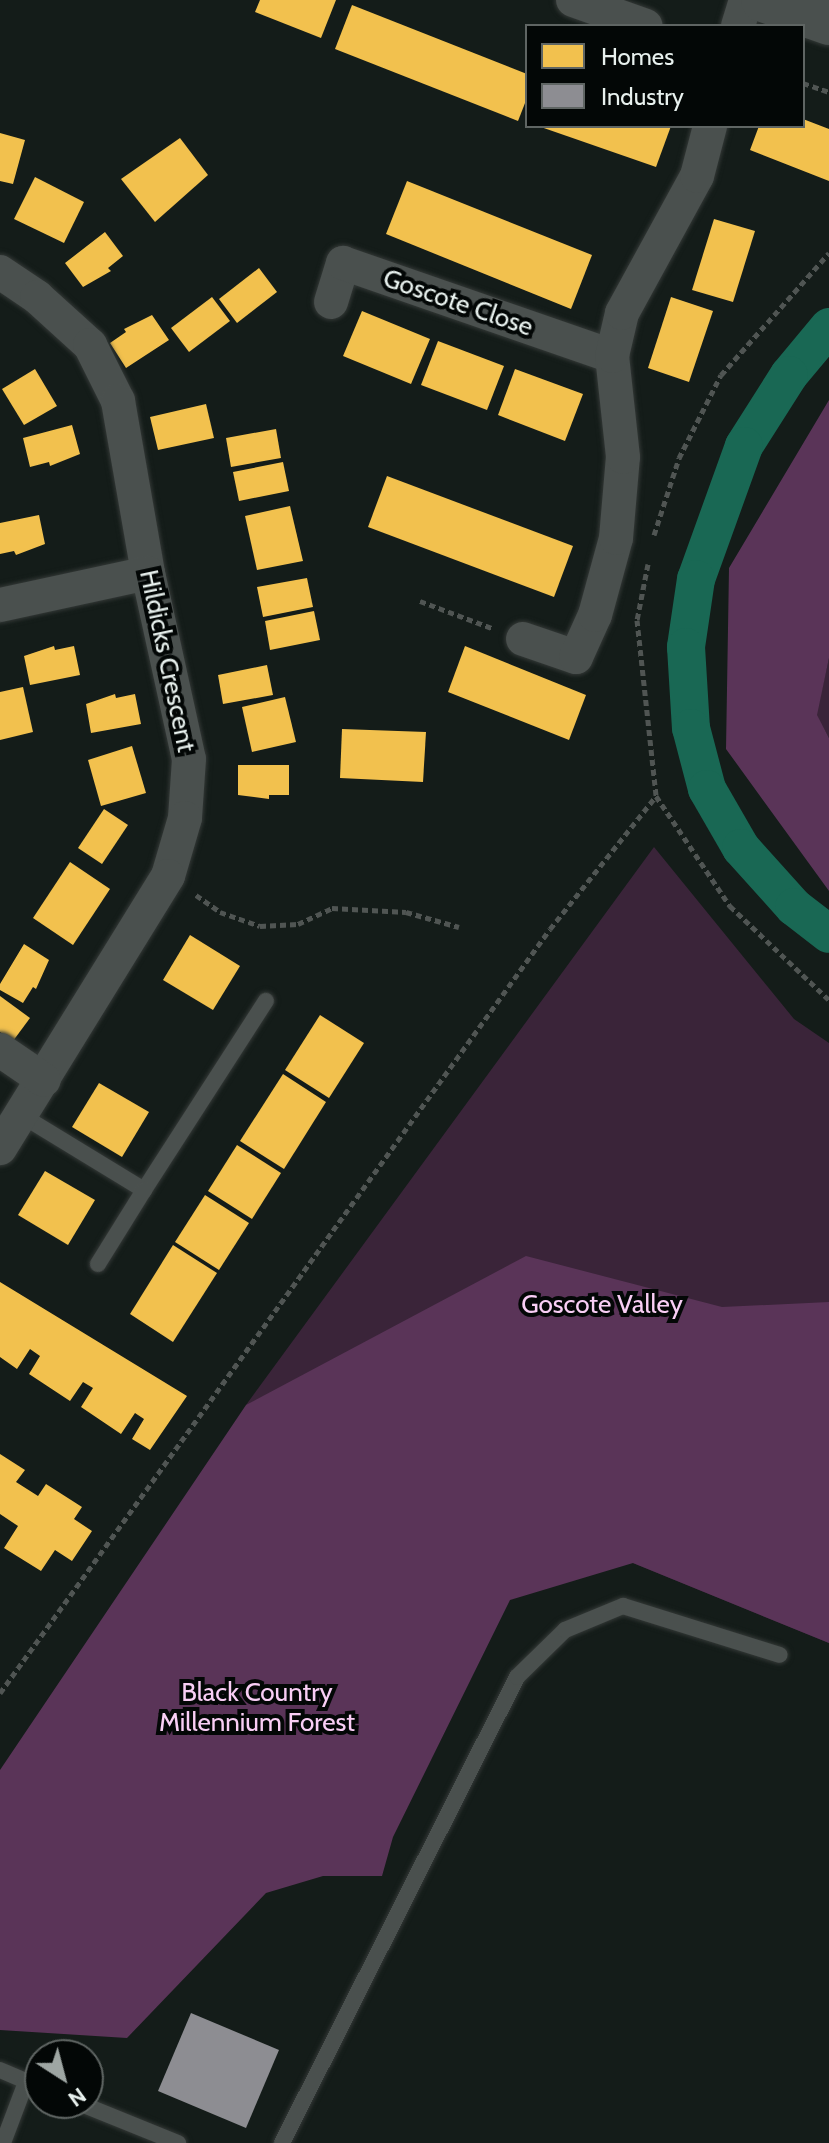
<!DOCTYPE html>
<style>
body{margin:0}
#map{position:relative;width:829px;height:2143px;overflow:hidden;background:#141c19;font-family:Cabin,sans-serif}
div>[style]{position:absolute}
.green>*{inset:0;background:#3a2439}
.forest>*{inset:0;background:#5a3458}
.homes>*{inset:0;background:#f2c14e}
.industry>*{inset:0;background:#8d8d92}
.canal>*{height:38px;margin:-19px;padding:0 19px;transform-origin:19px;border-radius:19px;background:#196854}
.path>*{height:5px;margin-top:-2.5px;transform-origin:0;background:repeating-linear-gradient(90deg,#505553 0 6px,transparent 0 10px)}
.roads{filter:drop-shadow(0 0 2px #333836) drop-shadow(0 0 2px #333836)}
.lane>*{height:16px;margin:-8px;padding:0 8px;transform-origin:8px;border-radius:8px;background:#4a504e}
.street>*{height:34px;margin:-17px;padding:0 17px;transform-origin:17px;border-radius:17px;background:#4a504e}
.secondary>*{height:44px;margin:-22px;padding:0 22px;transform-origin:22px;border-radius:22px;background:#4a504e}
span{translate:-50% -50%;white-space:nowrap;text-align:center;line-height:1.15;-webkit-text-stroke:8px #030706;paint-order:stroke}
.street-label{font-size:26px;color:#e8f1ee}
.park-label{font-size:26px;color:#f9cef5}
.legend{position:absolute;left:525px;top:24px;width:280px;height:104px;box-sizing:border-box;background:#030706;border:2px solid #5f6563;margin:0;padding:10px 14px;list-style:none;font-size:24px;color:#e8f1ee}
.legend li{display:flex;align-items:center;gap:16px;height:40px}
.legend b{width:40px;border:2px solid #5f6563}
.north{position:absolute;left:24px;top:2039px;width:80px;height:80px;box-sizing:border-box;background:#030706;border:2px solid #5f6563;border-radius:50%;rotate:144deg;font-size:22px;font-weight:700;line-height:32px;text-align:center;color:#e8f1ee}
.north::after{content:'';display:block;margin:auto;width:28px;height:36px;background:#9ea6a3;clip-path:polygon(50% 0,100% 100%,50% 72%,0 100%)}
</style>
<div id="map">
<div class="green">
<i style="clip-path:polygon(829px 658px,829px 738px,816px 715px)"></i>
<i style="clip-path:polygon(654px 847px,794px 1019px,829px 1043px,829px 1643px,246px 1405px)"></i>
</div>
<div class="forest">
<i style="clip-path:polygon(829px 400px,829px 658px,817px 715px,829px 738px,829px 891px,726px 749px,729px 568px)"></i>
<i style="clip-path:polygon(526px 1256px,722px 1307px,829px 1302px,829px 1643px,633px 1563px,510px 1600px,393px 1837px,382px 1876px,323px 1876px,266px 1893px,127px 2038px,0 2030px,0 1770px,246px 1405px)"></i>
</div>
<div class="homes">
<i style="clip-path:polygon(260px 0,336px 0,321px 38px,255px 12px)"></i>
<i style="clip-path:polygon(352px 5px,527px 74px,527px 98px,518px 121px,335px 49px)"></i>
<i style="clip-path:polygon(803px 119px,829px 129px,829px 181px,750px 150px,759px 126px,803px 126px)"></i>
<i style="clip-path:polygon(538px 126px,671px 126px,656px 167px)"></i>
<i style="clip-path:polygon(0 133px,25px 140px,13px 184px,0 181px)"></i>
<i style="clip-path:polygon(180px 138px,208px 175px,155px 222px,121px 179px)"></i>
<i style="clip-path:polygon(35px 177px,84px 202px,64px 243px,14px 219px)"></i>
<i style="clip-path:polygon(407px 181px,592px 255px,571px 309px,386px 234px)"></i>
<i style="clip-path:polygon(714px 219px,755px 231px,733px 302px,692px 290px)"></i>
<i style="clip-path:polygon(105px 232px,123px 256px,108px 268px,111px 271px,83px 287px,65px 263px)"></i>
<i style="clip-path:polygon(259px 268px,277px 292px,237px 323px,219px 299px)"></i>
<i style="clip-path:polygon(212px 297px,230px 321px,189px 352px,171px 328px)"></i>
<i style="clip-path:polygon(671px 297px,713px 311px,689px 382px,648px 368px)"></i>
<i style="clip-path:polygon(362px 311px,430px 339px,411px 384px,343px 356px)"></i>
<i style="clip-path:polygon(152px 315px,169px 340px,126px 368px,110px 343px,126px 332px,124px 329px)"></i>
<i style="clip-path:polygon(438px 341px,504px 366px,487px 410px,421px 385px)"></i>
<i style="clip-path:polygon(35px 369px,57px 406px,24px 425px,2px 389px)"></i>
<i style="clip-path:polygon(515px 369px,583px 394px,565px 441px,498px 415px)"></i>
<i style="clip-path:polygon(206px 404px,214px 438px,158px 450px,150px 417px)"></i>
<i style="clip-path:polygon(72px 425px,80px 454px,50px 466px,49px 462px,30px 467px,23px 438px)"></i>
<i style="clip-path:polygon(276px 429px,281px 458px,231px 467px,226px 438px)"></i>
<i style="clip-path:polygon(283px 462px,289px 491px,239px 501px,233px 472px)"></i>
<i style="clip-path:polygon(387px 476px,573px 546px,554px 597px,368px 527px)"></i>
<i style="clip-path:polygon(290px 506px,303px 561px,257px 570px,245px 516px)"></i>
<i style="clip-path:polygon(39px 515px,45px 544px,16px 555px,14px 551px,0 554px,0 523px)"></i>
<i style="clip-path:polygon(307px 578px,313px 607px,263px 617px,257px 587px)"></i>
<i style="clip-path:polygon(314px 611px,320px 640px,270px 650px,265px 621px)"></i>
<i style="clip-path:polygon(54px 646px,55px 650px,74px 646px,80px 675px,30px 685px,24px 656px)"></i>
<i style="clip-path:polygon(465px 646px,586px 695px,569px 740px,448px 692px)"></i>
<i style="clip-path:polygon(267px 665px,273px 695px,223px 704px,218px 675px)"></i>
<i style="clip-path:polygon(23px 687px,33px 732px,0 740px,0 692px)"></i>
<i style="clip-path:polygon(115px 694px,116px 698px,135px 694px,141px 724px,91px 733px,86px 704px)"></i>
<i style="clip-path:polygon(285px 697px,296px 742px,252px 752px,242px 707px)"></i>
<i style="clip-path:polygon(342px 729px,426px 732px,423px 782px,340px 778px)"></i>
<i style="clip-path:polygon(132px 746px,146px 793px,101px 806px,88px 760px)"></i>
<i style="clip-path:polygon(238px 765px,289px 765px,289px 795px,269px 795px,269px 799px,238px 795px)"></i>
<i style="clip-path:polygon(104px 809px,128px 825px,102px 864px,78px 848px)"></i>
<i style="clip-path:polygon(70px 862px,110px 889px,73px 945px,33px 918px)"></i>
<i style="clip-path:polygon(190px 935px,240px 966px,213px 1010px,163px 980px)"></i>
<i style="clip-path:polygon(24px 944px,49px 960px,36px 989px,33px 987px,23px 1003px,0 990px,0 984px)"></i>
<i style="clip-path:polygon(0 996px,30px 1018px,13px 1041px,0 1032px)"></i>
<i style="clip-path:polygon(320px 1015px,364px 1043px,329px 1098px,285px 1070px)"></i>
<i style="clip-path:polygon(283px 1074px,326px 1102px,284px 1169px,240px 1141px)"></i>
<i style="clip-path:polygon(99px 1083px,149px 1112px,122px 1157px,72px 1127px)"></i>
<i style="clip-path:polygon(237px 1145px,281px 1173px,252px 1219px,208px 1191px)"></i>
<i style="clip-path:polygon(45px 1171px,95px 1200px,68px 1245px,18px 1215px)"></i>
<i style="clip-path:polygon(205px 1195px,249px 1223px,219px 1270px,175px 1242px)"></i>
<i style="clip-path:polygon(173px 1245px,217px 1273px,173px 1342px,130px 1314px)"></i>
<i style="clip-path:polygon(0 1282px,187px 1396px,150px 1450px,132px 1439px,144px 1419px,135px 1413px,121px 1434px,81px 1407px,93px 1388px,83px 1382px,70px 1401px,29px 1374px,40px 1356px,30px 1349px,17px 1369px,0 1357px)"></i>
<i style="clip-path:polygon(0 1454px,25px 1470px,16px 1482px,38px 1496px,46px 1484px,82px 1507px,74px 1519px,92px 1531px,72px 1561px,55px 1550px,41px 1571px,4px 1548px,18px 1526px,0 1514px)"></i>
</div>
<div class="industry">
<i style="clip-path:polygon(191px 2013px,279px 2050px,246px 2128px,158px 2091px)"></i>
</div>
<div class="canal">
<i style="left:829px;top:327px;width:62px;rotate:129.8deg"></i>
<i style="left:789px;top:375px;width:84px;rotate:122.4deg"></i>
<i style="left:744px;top:446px;width:141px;rotate:109.8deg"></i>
<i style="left:696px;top:579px;width:69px;rotate:98.4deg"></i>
<i style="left:686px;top:647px;width:81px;rotate:86.5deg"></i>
<i style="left:691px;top:728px;width:63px;rotate:75.3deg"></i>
<i style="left:707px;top:789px;width:68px;rotate:60deg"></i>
<i style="left:741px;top:848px;width:79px;rotate:48.1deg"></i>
<i style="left:794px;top:907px;width:44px;rotate:37.6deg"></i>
</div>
<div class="path">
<i style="left:803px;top:83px;width:28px;rotate:19deg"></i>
<i style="left:654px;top:535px;width:81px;rotate:-72deg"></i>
<i style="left:679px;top:458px;width:93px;rotate:-63.2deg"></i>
<i style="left:721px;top:375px;width:163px;rotate:-48.5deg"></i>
<i style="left:648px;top:564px;width:57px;rotate:101.1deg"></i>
<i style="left:637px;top:620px;width:177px;rotate:83.8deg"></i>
<i style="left:656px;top:796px;width:133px;rotate:56.1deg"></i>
<i style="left:730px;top:906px;width:137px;rotate:43.5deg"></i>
<i style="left:420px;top:601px;width:77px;rotate:20.6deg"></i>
<i style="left:196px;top:895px;width:29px;rotate:35deg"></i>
<i style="left:220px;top:912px;width:42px;rotate:19.3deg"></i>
<i style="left:260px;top:926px;width:38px;rotate:-3deg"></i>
<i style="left:298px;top:924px;width:38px;rotate:-25deg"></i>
<i style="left:332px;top:908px;width:74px;rotate:3.1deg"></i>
<i style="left:406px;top:912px;width:55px;rotate:15.8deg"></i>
<i style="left:0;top:1693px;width:941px;rotate:-54.25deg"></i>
<i style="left:550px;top:929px;width:170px;rotate:-51.4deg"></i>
</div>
<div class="roads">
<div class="lane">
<i style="left:21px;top:1115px;width:144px;rotate:31.4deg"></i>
<i style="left:144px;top:1190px;width:225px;rotate:-57.2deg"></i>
<i style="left:98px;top:1264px;width:87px;rotate:-58.1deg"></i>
<i style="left:0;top:2070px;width:43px;rotate:23deg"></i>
<i style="left:79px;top:2103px;width:107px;rotate:22deg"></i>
<i style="left:3px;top:2143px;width:65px;rotate:-69.3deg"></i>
<i style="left:282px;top:2143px;width:522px;rotate:-63.24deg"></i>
<i style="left:517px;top:1677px;width:67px;rotate:-44.4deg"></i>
<i style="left:565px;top:1630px;width:63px;rotate:-22.5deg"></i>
<i style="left:623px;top:1606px;width:164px;rotate:17.3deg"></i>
</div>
<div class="street">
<i style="left:573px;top:0;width:77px;rotate:19.6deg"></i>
<i style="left:738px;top:26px;width:27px;rotate:-73deg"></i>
<i style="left:0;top:272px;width:45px;rotate:34deg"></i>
<i style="left:37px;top:297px;width:72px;rotate:42.2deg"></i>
<i style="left:90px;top:345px;width:63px;rotate:63.4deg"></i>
<i style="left:118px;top:401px;width:175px;rotate:80.1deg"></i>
<i style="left:148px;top:573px;width:190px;rotate:77.6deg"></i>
<i style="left:189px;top:759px;width:59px;rotate:93.9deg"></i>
<i style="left:185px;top:818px;width:60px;rotate:106.3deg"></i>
<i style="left:168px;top:876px;width:320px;rotate:121.7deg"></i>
<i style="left:331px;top:302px;width:41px;rotate:-72.9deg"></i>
<i style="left:343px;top:263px;width:285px;rotate:19.1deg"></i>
<i style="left:0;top:605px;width:151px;rotate:-12.2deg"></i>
<i style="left:523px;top:639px;width:56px;rotate:18.8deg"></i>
<i style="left:576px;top:657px;width:46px;rotate:-65.7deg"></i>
<i style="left:595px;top:615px;width:80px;rotate:-74.7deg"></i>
<i style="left:616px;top:538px;width:81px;rotate:-85.1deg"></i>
<i style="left:623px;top:457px;width:102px;rotate:-96.2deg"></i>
<i style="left:612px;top:356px;width:44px;rotate:-76.9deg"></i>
<i style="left:622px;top:313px;width:156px;rotate:-61.3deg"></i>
<i style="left:697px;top:176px;width:52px;rotate:-75.4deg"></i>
<i style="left:0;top:1050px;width:53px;rotate:34.3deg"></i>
</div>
<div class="secondary">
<i style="left:763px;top:0;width:70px;rotate:19.2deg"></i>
</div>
</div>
<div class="street-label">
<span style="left:458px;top:303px;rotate:19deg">Goscote Close</span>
<span style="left:167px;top:661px;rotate:78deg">Hildicks Crescent</span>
</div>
<div class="park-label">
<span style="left:602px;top:1305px">Goscote Valley</span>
<span style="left:257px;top:1708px">Black Country<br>Millennium Forest</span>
</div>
<ul class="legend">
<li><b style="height:22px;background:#f2c14e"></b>Homes</li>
<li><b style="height:22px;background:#8d8d92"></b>Industry</li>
</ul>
<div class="north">N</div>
</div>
